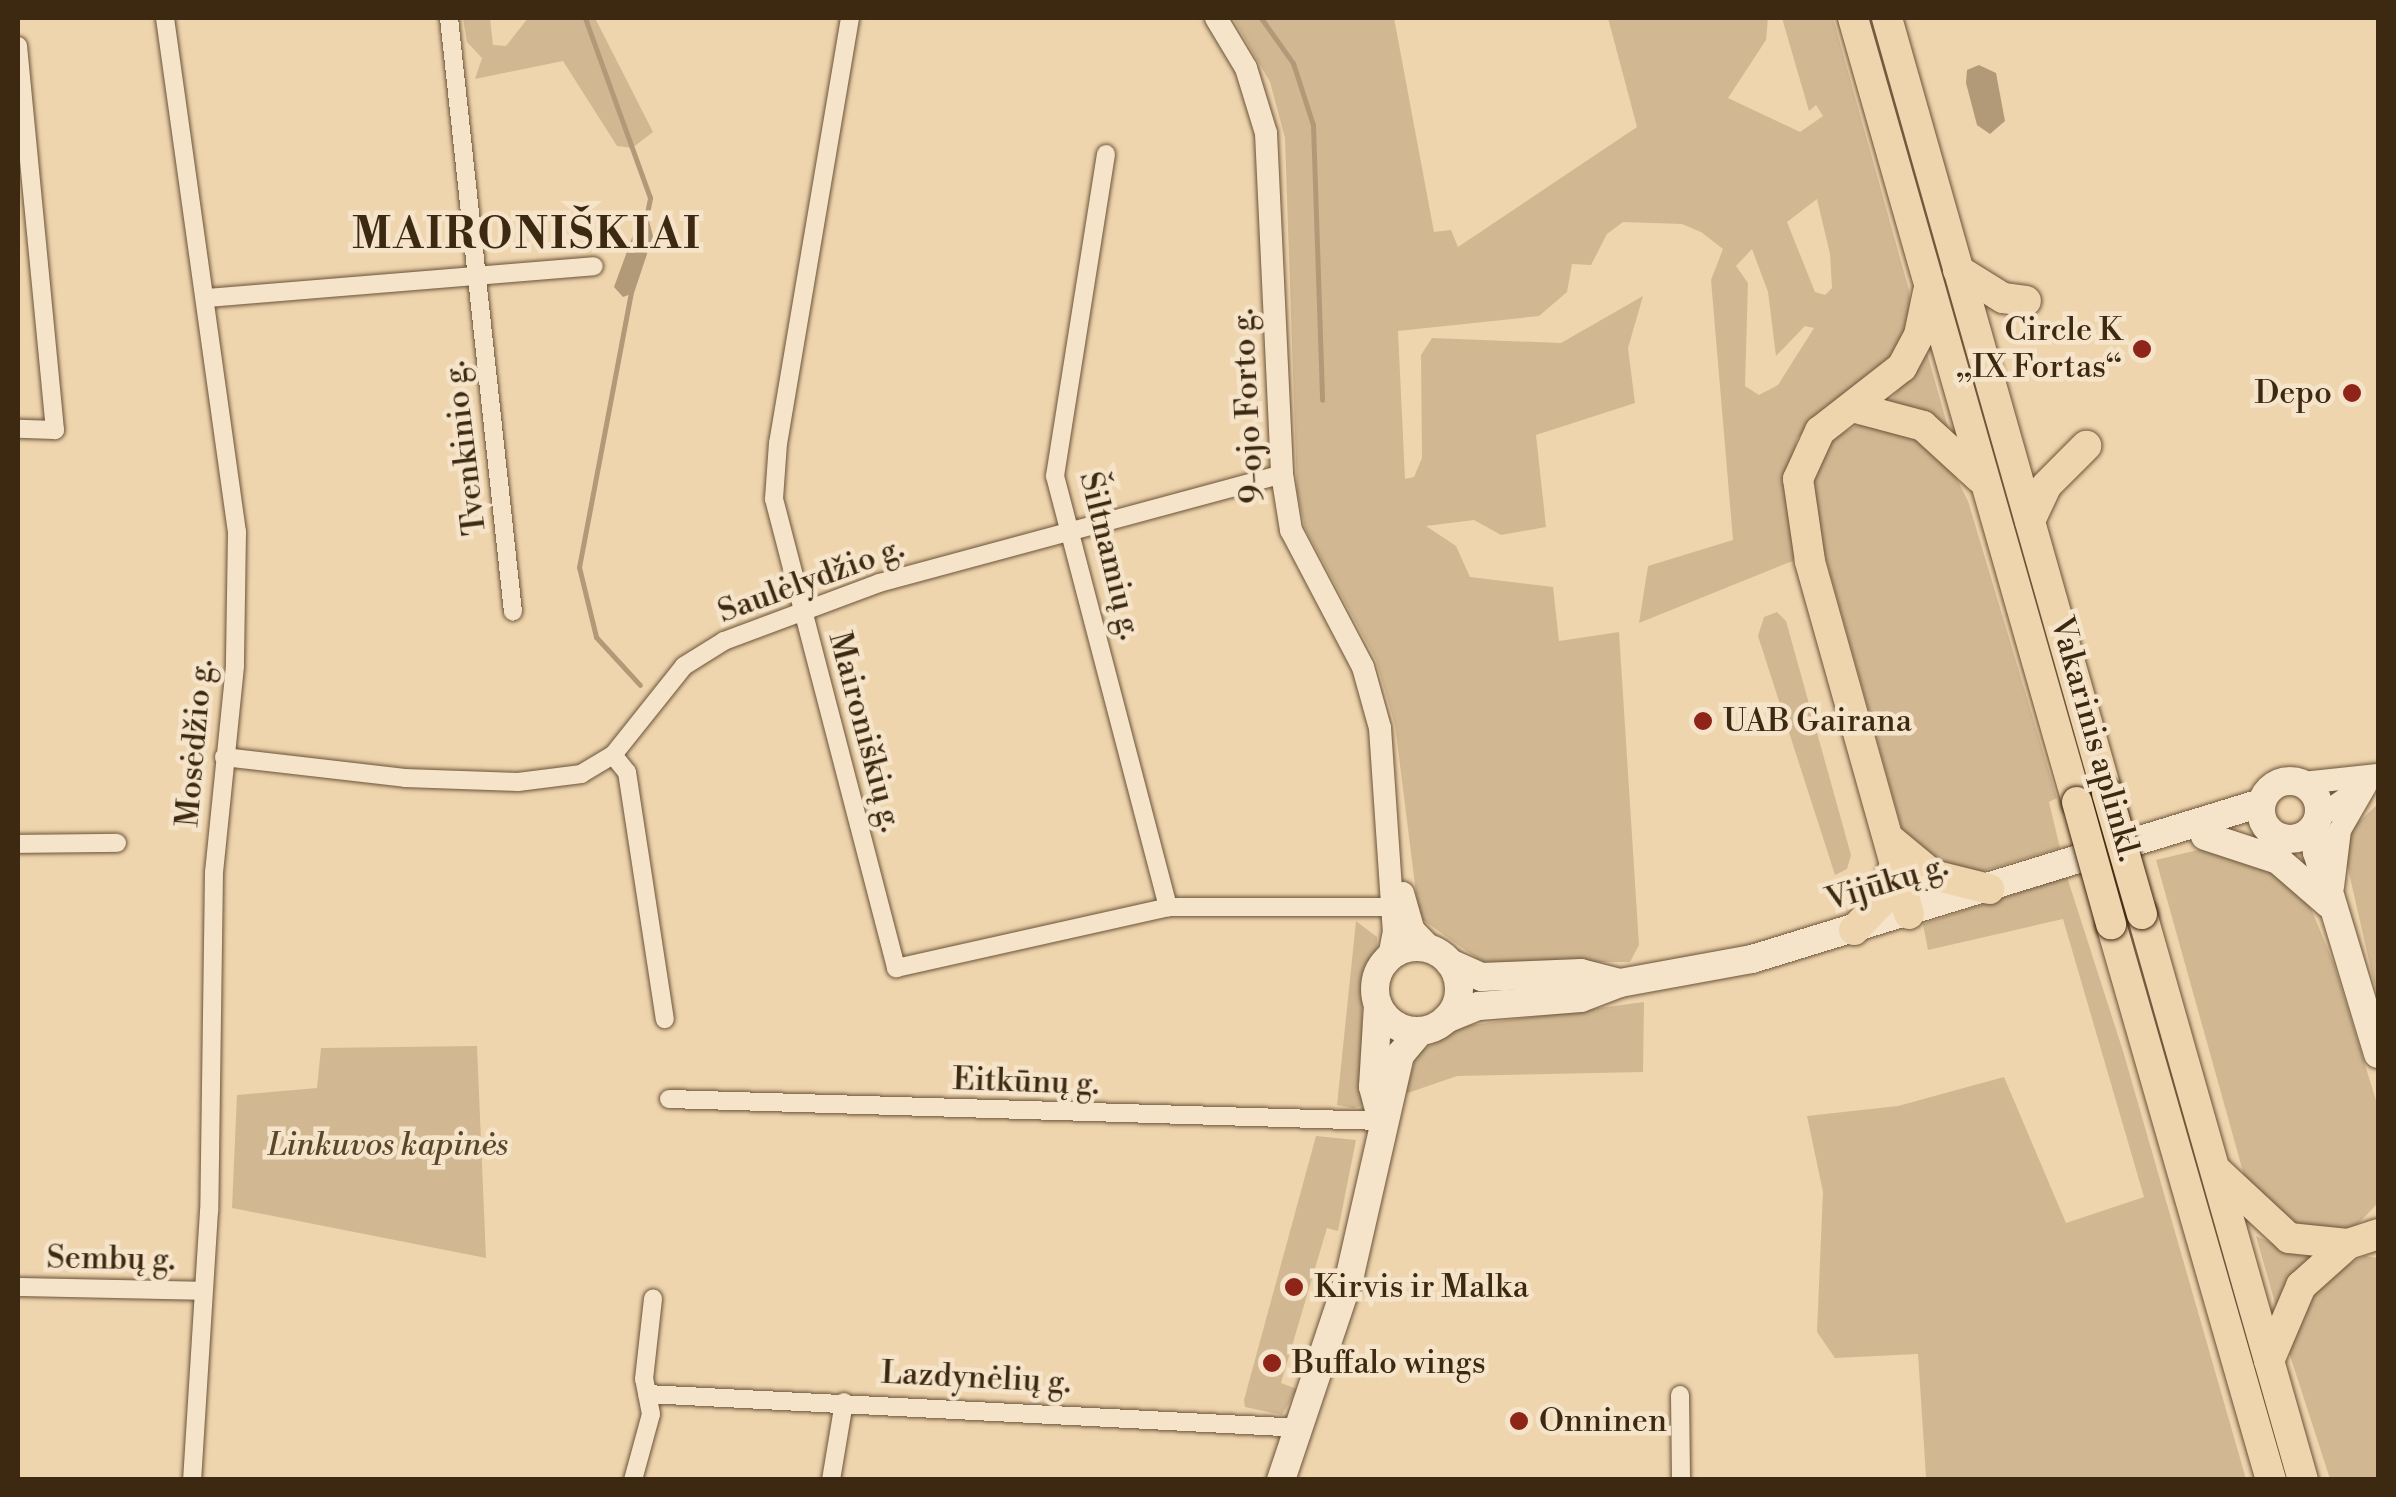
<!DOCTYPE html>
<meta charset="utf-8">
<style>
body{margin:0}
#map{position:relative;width:2396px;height:1497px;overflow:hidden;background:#efd5ae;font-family:"Libre Bodoni",serif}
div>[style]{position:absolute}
.green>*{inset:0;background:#d1b893}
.water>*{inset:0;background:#b29a79}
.stream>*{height:5px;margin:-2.5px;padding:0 2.5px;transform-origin:2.5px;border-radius:2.5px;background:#b29a79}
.roads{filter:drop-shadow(0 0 2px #6a5338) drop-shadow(0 0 2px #6a5338)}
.minor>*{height:18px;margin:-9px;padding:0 9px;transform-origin:9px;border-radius:9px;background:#f5e4ca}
.tertiary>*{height:22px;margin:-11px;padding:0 11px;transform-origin:11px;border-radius:11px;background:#f5e4ca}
.secondary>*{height:28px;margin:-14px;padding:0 14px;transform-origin:14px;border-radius:14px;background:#f5e4ca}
.secondary>.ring{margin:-14px;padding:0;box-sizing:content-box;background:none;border:28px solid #f5e4ca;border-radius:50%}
.trunk>*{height:30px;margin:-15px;padding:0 15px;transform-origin:15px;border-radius:15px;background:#efd5ae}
.bridges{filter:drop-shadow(0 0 2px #3d2811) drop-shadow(0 0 2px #3d2811)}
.trunk-bridge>*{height:30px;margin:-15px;padding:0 15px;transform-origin:15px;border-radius:15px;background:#efd5ae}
.dots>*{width:28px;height:28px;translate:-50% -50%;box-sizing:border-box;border:5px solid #f5e4ca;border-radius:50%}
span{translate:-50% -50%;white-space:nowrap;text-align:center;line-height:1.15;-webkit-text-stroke:9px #f5e4ca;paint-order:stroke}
.poi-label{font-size:32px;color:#3d2811}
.right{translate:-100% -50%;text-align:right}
.left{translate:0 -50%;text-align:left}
.street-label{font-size:32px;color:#3d2811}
.park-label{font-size:32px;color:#5b452b;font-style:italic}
.district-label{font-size:42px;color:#3d2811;font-weight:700;letter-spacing:2.5px}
.frame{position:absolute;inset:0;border:20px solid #3d2811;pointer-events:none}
</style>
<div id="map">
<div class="green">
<i style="clip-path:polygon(463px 18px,490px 18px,493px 45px,506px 46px,528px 18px,595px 18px,653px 132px,632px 148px,617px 146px,563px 61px,475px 79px,482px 58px,467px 42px)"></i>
<i style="clip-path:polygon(evenodd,1233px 18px,1394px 18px,1434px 232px,1451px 230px,1458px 247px,1637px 127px,1608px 18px,1768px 18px,1766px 40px,1728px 98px,1800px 132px,1823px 116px,1816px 105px,1809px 111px,1782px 18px,1833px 18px,1909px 290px,1912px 324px,1905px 347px,1797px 438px,1786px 489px,1795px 560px,1639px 623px,1648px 566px,1733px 540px,1711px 280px,1723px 249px,1701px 232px,1682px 224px,1623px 222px,1607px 234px,1591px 265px,1572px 264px,1567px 292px,1539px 316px,1398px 331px,1405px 479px,1414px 477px,1422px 458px,1421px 355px,1432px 338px,1561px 343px,1643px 296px,1628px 348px,1635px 403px,1536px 435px,1546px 527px,1501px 535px,1474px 520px,1426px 526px,1456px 546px,1470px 577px,1553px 587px,1559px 641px,1619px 632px,1639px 945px,1630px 962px,1482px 962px,1419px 917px,1395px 725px,1376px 660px,1305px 528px,1297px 491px,1285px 138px,1270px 82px,1233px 18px,1817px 199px,1830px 254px,1832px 288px,1825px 295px,1815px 292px,1787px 222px,1817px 199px,1233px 18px,1752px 249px,1768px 292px,1776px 356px,1805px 326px,1814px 328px,1778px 385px,1759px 395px,1745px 386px,1748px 283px,1736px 266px,1752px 249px)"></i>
<i style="clip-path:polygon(1864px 18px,1874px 18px,2095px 793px,2086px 795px)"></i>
<i style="clip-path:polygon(1927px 353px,1949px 431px,1887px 405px)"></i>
<i style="clip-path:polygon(1886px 419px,1945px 456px,1968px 501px,2057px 798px,2049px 802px,2060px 848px,1979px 872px,1941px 863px,1902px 829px,1816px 523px,1812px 479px,1832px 439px,1862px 423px)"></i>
<i style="clip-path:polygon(1777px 612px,1786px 621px,1851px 855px,1847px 869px,1835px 875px,1758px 636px,1764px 617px)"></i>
<i style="clip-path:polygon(2378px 804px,2378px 1000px,2344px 851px,2349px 831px)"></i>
<i style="clip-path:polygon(2202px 849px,2262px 860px,2309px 904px,2334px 964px,2378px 1107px,2378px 1203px,2356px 1226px,2312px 1235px,2249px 1193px,2156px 860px)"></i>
<i style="clip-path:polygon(2067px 877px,2123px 1051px,2246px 1479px,1892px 1479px,1926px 1477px,1918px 1354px,1835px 1358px,1817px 1332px,1823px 1192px,1807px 1116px,1898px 1106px,2004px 1077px,2066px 1223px,2144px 1197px,2063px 919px,1928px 950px,1923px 924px)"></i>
<i style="clip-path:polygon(1356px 921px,1377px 937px,1377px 948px,1362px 992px,1362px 1106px,1353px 1108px,1337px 1105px)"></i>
<i style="clip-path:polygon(1644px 1002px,1643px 1072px,1457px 1076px,1405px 1094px,1417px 1053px,1464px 1026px)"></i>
<i style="clip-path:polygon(477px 1046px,486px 1258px,232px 1208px,237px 1095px,317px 1088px,321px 1048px)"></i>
<i style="clip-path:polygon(1316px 1136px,1356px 1140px,1338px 1231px,1327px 1228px,1281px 1383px,1297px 1389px,1282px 1415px,1245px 1407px,1244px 1400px)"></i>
<i style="clip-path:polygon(2256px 1236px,2284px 1248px,2330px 1252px,2277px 1310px)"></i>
<i style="clip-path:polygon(2365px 1256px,2378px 1258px,2378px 1479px,2330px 1479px,2286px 1343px,2306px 1298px,2334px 1271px)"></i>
</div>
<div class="water">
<i style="clip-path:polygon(1979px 65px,1996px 73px,2005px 121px,1990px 134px,1977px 125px,1966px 83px,1967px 70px)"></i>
<i style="clip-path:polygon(649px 221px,653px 236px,634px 293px,623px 297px,614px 287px,636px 227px)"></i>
</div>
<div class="stream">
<i style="left:585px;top:18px;width:191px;rotate:70.1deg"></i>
<i style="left:650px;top:198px;width:25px;rotate:101deg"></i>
<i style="left:1261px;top:18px;width:55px;rotate:54.6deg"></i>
<i style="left:1293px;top:63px;width:65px;rotate:72.1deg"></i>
<i style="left:1313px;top:125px;width:275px;rotate:88.1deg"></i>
<i style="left:631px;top:292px;width:280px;rotate:100.7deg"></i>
<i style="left:579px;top:567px;width:72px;rotate:76.3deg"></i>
<i style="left:596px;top:637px;width:65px;rotate:47.5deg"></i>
</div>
<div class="roads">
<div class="minor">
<i style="left:165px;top:18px;width:519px;rotate:82.03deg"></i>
<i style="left:237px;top:532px;width:134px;rotate:90.9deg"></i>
<i style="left:235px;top:666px;width:207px;rotate:95.8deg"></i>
<i style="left:214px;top:872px;width:339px;rotate:90.8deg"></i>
<i style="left:209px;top:1211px;width:270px;rotate:93.6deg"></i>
<i style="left:449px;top:18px;width:597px;rotate:83.85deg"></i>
<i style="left:850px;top:18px;width:431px;rotate:99.6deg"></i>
<i style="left:778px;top:443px;width:56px;rotate:94.1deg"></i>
<i style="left:774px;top:499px;width:485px;rotate:75.4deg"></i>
<i style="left:896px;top:968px;width:279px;rotate:-12.6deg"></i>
<i style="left:1168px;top:907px;width:232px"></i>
<i style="left:18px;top:46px;width:386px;rotate:84.5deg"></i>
<i style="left:55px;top:430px;width:37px;rotate:-178deg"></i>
<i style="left:1106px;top:154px;width:326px;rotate:99deg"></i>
<i style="left:1055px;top:476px;width:446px;rotate:75.3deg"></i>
<i style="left:207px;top:298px;width:388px;rotate:-4.7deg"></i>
<i style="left:613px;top:755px;width:22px;rotate:51deg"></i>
<i style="left:627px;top:772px;width:250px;rotate:81.3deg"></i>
<i style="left:224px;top:757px;width:182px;rotate:6.6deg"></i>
<i style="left:405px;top:778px;width:113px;rotate:2deg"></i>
<i style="left:518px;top:782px;width:64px;rotate:-7.2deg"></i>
<i style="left:581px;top:774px;width:37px;rotate:-31deg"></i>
<i style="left:613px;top:755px;width:114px;rotate:-51.4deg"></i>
<i style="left:684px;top:666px;width:47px;rotate:-32deg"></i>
<i style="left:724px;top:641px;width:165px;rotate:-20.5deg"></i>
<i style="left:879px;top:583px;width:417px;rotate:-15.1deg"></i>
<i style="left:18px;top:844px;width:99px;rotate:-0.6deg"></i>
<i style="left:669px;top:1099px;width:713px;rotate:1.77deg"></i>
<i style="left:18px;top:1287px;width:185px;rotate:1.2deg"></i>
<i style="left:647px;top:1394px;width:656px;rotate:2.97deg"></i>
<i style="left:1680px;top:1395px;width:85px;rotate:89.3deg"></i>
<i style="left:633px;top:1480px;width:68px;rotate:-74.7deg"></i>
<i style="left:651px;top:1414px;width:36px;rotate:-101deg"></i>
<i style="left:644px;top:1379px;width:81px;rotate:-83.6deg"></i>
<i style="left:831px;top:1480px;width:79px;rotate:-80.5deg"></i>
</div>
<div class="tertiary">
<i style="left:1216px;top:18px;width:58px;rotate:59deg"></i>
<i style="left:1246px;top:68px;width:68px;rotate:72.9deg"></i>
<i style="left:1266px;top:133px;width:341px;rotate:87.3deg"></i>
<i style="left:1282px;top:474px;width:57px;rotate:80.9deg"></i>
<i style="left:1291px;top:530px;width:155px;rotate:62.3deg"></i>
<i style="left:1363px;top:667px;width:63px;rotate:74.4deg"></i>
<i style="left:1380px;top:728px;width:203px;rotate:86.1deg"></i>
<i style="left:1394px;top:931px;width:26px;rotate:101deg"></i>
<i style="left:2303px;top:783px;width:75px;rotate:-6.1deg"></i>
<i style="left:2319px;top:817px;width:51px;rotate:-34.6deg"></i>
<i style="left:2333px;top:887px;width:57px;rotate:-83deg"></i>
<i style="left:2340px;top:830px;width:52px;rotate:-60deg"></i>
<i style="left:1403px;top:893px;width:37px;rotate:74deg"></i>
<i style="left:1413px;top:929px;width:29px;rotate:46deg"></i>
</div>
<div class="secondary">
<i class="ring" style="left:2261px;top:781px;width:30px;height:30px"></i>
<i style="left:2315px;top:826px;width:26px;rotate:86deg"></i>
<i style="left:2317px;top:852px;width:211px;rotate:73.2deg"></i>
<i style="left:2205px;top:836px;width:77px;rotate:18.2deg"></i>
<i style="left:2278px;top:860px;width:67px;rotate:40.8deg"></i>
<i class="ring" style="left:1375px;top:947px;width:56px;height:56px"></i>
<i style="left:1450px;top:963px;width:35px;rotate:24deg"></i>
<i style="left:1482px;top:977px;width:99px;rotate:-2.3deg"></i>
<i style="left:1581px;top:973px;width:40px;rotate:14.4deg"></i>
<i style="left:1378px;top:1005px;width:82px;rotate:93.5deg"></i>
<i style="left:1373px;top:1087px;width:35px;rotate:75deg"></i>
<i style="left:1446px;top:1019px;width:35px;rotate:-22deg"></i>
<i style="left:1479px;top:1006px;width:102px;rotate:-4.5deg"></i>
<i style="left:1581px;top:998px;width:42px;rotate:-21deg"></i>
<i style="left:1620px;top:983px;width:134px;rotate:-10.3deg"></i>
<i style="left:1752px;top:959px;width:532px;rotate:-17.04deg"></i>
<i style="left:1281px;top:1480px;width:216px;rotate:-71.4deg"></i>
<i style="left:1350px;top:1275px;width:226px;rotate:-77.2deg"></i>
<i style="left:1400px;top:1055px;width:31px;rotate:-50deg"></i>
</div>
<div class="trunk">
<i style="left:1853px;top:18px;width:815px;rotate:74.05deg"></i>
<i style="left:1887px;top:18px;width:806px;rotate:74.15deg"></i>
<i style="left:1958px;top:270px;width:53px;rotate:31.9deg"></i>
<i style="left:2003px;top:298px;width:23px;rotate:7deg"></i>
<i style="left:1856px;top:408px;width:69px;rotate:15deg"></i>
<i style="left:1923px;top:426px;width:77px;rotate:42.4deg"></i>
<i style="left:2030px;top:521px;width:38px;rotate:-65deg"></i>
<i style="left:2046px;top:486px;width:57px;rotate:-45deg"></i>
<i style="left:1892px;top:841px;width:53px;rotate:39.7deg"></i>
<i style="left:1933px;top:875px;width:58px;rotate:14deg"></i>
<i style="left:1909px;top:914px;width:367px;rotate:-105.7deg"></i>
<i style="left:1810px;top:561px;width:83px;rotate:-98.3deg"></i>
<i style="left:1798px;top:479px;width:53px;rotate:-65.4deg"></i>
<i style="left:1820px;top:431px;width:104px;rotate:-38deg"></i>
<i style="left:1902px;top:367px;width:36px;rotate:-62deg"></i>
<i style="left:1919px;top:335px;width:44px;rotate:-78.2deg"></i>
<i style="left:2142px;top:914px;width:588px;rotate:74.12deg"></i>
<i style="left:2111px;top:924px;width:579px;rotate:73.95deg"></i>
<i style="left:1854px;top:930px;width:42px;rotate:-46deg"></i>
<i style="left:1883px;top:900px;width:41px;rotate:-71.6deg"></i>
<i style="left:2218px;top:1172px;width:97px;rotate:42.9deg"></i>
<i style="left:2289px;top:1238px;width:59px;rotate:5.8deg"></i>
<i style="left:2269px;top:1361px;width:82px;rotate:-66.9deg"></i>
<i style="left:2301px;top:1286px;width:63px;rotate:-41.8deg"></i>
<i style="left:2348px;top:1244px;width:32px;rotate:-18deg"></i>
</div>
</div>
<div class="bridges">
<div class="trunk-bridge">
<i style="left:2107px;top:793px;width:126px;rotate:73.9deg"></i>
<i style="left:2077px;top:802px;width:127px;rotate:74.4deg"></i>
</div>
</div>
<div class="dots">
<i style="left:2142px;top:349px;background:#8f2418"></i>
<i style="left:2352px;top:393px;background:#8f2418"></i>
<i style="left:1703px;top:721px;background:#8f2418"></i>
<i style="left:1294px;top:1287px;background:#8f2418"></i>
<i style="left:1272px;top:1363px;background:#8f2418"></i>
<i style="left:1519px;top:1421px;background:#8f2418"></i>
</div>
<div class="poi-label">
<span class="right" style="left:2122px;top:349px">Circle K<br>„IX Fortas“</span>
<span class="right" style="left:2332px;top:393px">Depo</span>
<span class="left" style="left:1723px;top:721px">UAB Gairana</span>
<span class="left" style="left:1314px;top:1287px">Kirvis ir Malka</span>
<span class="left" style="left:1292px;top:1363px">Buffalo wings</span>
<span class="left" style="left:1539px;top:1421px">Onninen</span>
</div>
<div class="street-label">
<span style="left:1248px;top:406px;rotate:-93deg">9-ojo Forto g.</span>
<span style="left:465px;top:448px;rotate:-97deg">Tvenkinio g.</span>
<span style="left:1110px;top:556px;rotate:76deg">Šiltnamių g.</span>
<span style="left:811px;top:580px;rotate:-20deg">Saulėlydžio g.</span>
<span style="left:865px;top:732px;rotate:75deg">Maironiškių g.</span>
<span style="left:2095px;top:739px;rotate:74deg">Vakarinis aplinkl.</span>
<span style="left:195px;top:743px;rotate:-85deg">Mosėdžio g.</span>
<span style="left:1887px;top:883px;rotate:-17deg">Vijūkų g.</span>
<span style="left:1026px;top:1082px;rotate:2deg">Eitkūnų g.</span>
<span style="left:111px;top:1259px;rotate:1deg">Sembų g.</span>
<span style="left:976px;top:1378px;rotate:3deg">Lazdynėlių g.</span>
</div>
<div class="park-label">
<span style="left:388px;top:1145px">Linkuvos kapinės</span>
</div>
<div class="district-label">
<span style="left:527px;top:236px">MAIRONIŠKIAI</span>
</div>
<div class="frame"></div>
</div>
